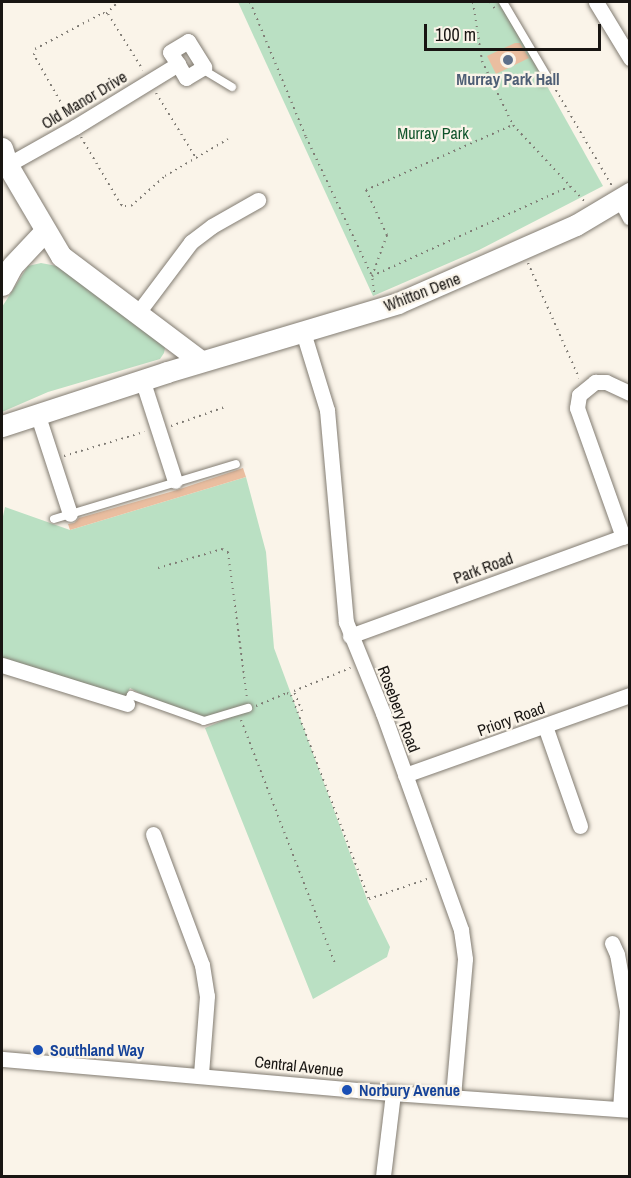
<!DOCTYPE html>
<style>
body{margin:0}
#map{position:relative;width:631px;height:1178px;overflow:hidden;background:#faf4e9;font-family:"Archivo Narrow",sans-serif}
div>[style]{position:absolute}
.green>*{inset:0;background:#bae0c3}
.building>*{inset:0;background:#eabea0}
.path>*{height:2px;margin-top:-1px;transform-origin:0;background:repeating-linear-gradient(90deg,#7f7b74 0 1.5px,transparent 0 6px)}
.roads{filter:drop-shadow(0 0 2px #827c72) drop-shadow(0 0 2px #827c72)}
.lane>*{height:8px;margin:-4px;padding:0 4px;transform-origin:4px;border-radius:4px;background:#fff}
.street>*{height:15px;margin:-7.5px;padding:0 7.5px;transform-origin:7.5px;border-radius:7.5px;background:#fff}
.secondary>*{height:21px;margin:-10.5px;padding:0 10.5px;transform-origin:10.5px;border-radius:10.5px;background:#fff}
.dots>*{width:16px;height:16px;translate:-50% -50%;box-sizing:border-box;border:3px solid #faf4e9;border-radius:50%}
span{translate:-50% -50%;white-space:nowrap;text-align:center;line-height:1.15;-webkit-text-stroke:4.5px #faf4e9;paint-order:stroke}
.service-label{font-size:16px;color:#4e5e75;font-weight:700}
.street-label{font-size:16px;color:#181512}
.park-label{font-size:16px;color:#0f532a}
.transit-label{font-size:16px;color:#164399;font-weight:700}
.left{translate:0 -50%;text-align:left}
.frame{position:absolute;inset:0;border:3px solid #181512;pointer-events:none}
.scale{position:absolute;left:424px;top:24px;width:177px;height:27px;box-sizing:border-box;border:3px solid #181512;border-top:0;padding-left:8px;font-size:18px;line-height:21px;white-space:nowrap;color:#181512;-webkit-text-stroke:4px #faf4e9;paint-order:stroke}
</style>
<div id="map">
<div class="green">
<i style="clip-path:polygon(238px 2px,500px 2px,603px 186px,479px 250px,373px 296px)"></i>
<i style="clip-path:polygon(41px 263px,57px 266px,161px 341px,165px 348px,164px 353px,160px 359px,48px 392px,2px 412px,2px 307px,28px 266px)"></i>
<i style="clip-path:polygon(246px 477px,266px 552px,274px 648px,368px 902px,390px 947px,387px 957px,313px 999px,205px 728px,246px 711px,203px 718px,152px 700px,130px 688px,125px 698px,2px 658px,2px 521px,5px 507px,70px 530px)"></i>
</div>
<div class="building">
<i style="clip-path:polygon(515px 43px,520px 43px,529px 58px,496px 74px,487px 56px)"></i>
<i style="clip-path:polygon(243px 468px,246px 477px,70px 530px,68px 524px,74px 523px,79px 518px,177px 490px)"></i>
</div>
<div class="path">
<i style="left:250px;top:2px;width:146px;rotate:67.5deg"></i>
<i style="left:306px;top:137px;width:154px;rotate:64.6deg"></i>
<i style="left:372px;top:276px;width:217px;rotate:-24.4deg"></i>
<i style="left:473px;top:2px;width:60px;rotate:81.3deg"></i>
<i style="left:482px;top:61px;width:71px;rotate:64.2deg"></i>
<i style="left:513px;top:125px;width:104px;rotate:46.9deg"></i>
<i style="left:490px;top:2px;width:9px;rotate:54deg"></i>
<i style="left:106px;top:14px;width:17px;rotate:-45deg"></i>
<i style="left:553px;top:85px;width:117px;rotate:59.7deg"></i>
<i style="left:156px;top:93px;width:76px;rotate:58.4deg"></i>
<i style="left:69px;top:117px;width:71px;rotate:-119.4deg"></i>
<i style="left:34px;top:55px;width:6px;rotate:-81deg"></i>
<i style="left:35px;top:49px;width:77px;rotate:-27.9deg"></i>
<i style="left:103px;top:13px;width:5px;rotate:11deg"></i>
<i style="left:108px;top:14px;width:66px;rotate:58deg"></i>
<i style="left:81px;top:137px;width:79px;rotate:59.5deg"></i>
<i style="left:121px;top:205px;width:4px;rotate:14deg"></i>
<i style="left:125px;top:206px;width:6px"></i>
<i style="left:131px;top:206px;width:45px;rotate:-41.4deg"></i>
<i style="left:165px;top:176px;width:73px;rotate:-30.4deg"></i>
<i style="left:528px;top:263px;width:126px;rotate:66.1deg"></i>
<i style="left:374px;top:292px;width:16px;rotate:-97deg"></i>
<i style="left:372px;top:276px;width:44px;rotate:-69.9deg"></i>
<i style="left:387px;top:235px;width:50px;rotate:-115deg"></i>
<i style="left:366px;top:190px;width:161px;rotate:-23.9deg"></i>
<i style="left:171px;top:426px;width:57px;rotate:-19.4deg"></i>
<i style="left:64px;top:456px;width:84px;rotate:-16.7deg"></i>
<i style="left:158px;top:568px;width:67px;rotate:-16.5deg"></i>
<i style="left:222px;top:549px;width:7px;rotate:27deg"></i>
<i style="left:228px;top:552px;width:148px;rotate:82.6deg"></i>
<i style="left:256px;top:706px;width:34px;rotate:-23deg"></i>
<i style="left:287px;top:693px;width:4px;rotate:27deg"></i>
<i style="left:291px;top:695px;width:218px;rotate:69.1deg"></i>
<i style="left:369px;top:899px;width:65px;rotate:-19deg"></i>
<i style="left:302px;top:711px;width:22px;rotate:-112deg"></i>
<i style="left:294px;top:691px;width:61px;rotate:-22.3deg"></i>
<i style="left:241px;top:720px;width:261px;rotate:68.9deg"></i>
</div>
<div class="roads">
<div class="lane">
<i style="left:503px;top:2px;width:88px;rotate:59.4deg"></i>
<i style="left:548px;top:78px;width:6px;rotate:149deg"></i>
<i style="left:202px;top:69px;width:35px;rotate:31deg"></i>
<i style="left:54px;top:519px;width:190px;rotate:-16.8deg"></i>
<i style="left:127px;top:704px;width:10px;rotate:-66deg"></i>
<i style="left:131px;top:695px;width:77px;rotate:19.6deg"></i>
<i style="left:204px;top:721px;width:46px;rotate:-16.5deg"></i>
</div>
<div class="street">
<i style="left:596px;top:2px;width:66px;rotate:58.7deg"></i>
<i style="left:2px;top:168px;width:84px;rotate:-29.3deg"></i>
<i style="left:75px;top:127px;width:121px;rotate:-31.5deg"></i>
<i style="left:178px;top:64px;width:14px;rotate:-124deg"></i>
<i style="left:170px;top:52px;width:21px;rotate:-31deg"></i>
<i style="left:188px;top:41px;width:31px;rotate:58deg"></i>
<i style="left:204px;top:67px;width:21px;rotate:149deg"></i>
<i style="left:186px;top:78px;width:16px;rotate:-120deg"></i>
<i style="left:620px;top:199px;width:21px;rotate:62deg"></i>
<i style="left:137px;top:314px;width:90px;rotate:-53.1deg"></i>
<i style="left:191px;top:242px;width:26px;rotate:-37deg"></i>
<i style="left:212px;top:226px;width:53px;rotate:-29.5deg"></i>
<i style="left:303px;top:332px;width:82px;rotate:72.9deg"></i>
<i style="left:327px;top:410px;width:213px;rotate:84.9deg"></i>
<i style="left:346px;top:622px;width:98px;rotate:67.9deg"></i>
<i style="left:383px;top:713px;width:231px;rotate:70.2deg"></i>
<i style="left:461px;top:930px;width:29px;rotate:82deg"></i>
<i style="left:465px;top:959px;width:138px;rotate:95deg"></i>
<i style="left:142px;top:379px;width:107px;rotate:72.1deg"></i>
<i style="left:37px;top:413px;width:106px;rotate:71.9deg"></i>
<i style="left:623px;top:537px;width:137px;rotate:-109.6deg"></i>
<i style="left:577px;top:408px;width:13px;rotate:-81deg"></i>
<i style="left:579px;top:395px;width:21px;rotate:-39deg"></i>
<i style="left:595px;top:382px;width:11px"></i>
<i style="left:606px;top:382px;width:26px;rotate:25deg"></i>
<i style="left:350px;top:636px;width:298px;rotate:-20deg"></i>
<i style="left:2px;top:665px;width:131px;rotate:17.3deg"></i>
<i style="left:545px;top:726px;width:106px;rotate:70.7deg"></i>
<i style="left:405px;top:775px;width:239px;rotate:-19.6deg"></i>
<i style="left:153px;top:834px;width:140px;rotate:69.5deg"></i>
<i style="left:202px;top:965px;width:31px;rotate:81deg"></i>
<i style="left:207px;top:996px;width:78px;rotate:94.4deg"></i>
<i style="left:612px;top:943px;width:12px;rotate:66deg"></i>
<i style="left:617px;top:954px;width:58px;rotate:80deg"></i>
<i style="left:627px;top:1011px;width:98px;rotate:94.1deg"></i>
<i style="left:2px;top:1059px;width:392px;rotate:5deg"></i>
<i style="left:393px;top:1093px;width:238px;rotate:4.1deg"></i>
<i style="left:383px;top:1176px;width:84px;rotate:-83.1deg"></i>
</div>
<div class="secondary">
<i style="left:2px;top:148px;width:19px;rotate:72deg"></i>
<i style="left:8px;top:166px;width:104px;rotate:59.5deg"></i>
<i style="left:61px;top:256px;width:175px;rotate:36.9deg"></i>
<i style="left:2px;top:285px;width:21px;rotate:-62deg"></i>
<i style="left:12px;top:266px;width:48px;rotate:-46.7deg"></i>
<i style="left:2px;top:426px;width:174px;rotate:-18.1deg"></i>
<i style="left:167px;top:372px;width:241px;rotate:-16.6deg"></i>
<i style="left:398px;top:303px;width:194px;rotate:-23.7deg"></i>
<i style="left:576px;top:225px;width:63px;rotate:-30.7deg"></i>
</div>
</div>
<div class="dots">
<i style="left:508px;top:60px;background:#5c6f8a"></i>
<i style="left:38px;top:1050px;background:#1a4fb4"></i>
<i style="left:347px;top:1090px;background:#1a4fb4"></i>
</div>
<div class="service-label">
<span style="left:508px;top:79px">Murray Park Hall</span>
</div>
<div class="street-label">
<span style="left:84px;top:100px;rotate:-31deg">Old Manor Drive</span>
<span style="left:422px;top:292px;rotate:-21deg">Whitton Dene</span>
<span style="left:483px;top:568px;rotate:-20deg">Park Road</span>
<span style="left:399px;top:709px;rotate:69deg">Rosebery Road</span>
<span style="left:511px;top:719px;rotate:-20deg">Priory Road</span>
<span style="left:299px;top:1066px;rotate:6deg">Central Avenue</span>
</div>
<div class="park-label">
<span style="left:433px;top:133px">Murray Park</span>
</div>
<div class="transit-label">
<span class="left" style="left:50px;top:1050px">Southland Way</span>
<span class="left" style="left:359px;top:1090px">Norbury Avenue</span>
</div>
<div class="frame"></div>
<div class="scale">100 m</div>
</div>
